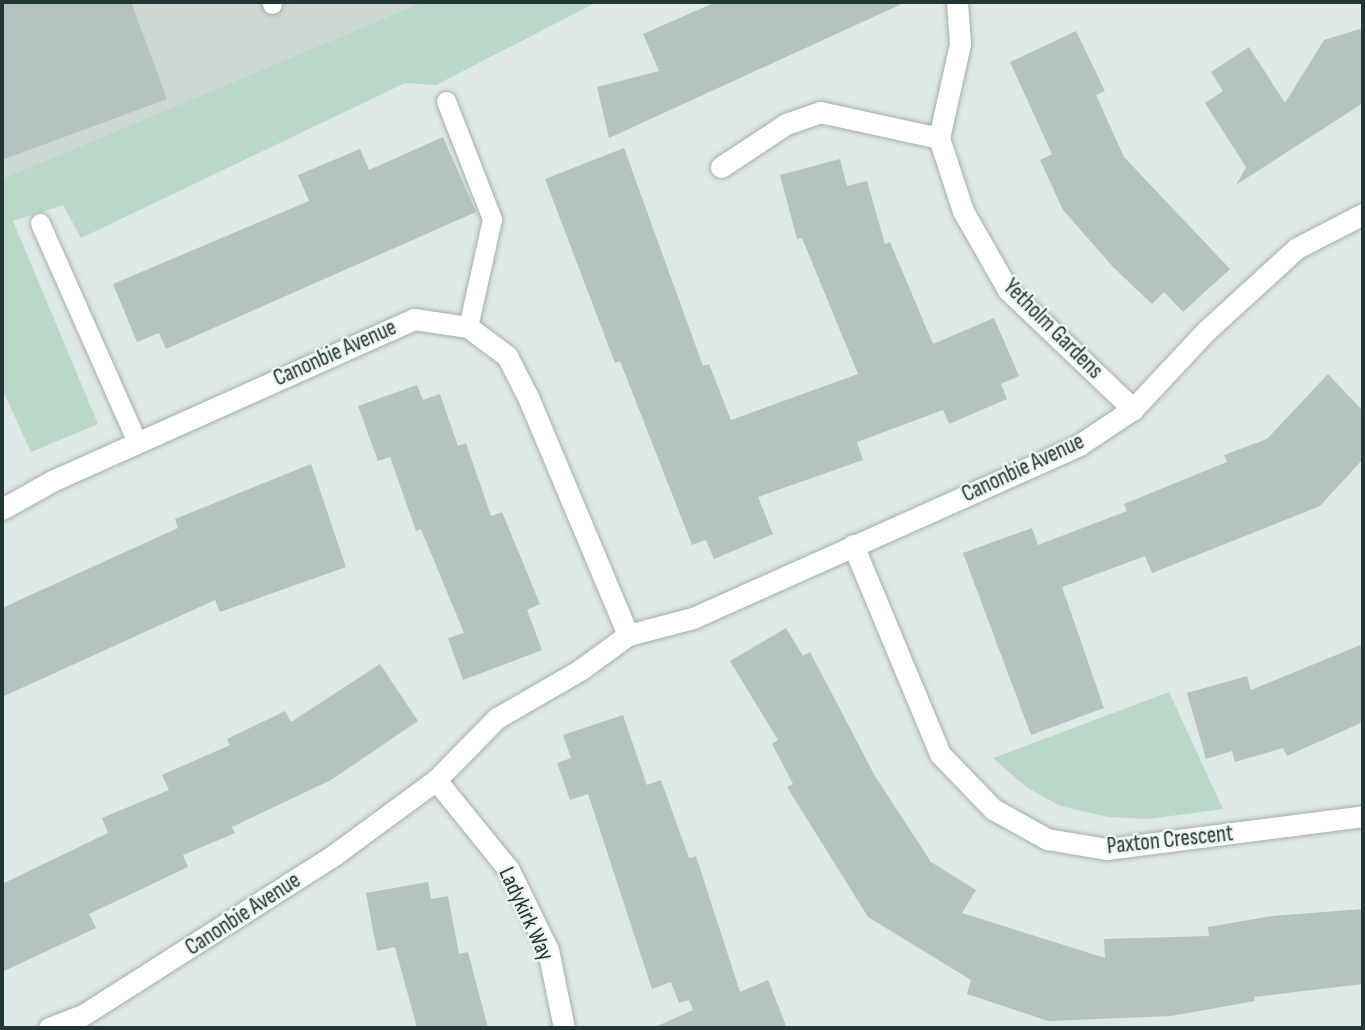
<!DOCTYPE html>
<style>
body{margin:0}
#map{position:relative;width:1365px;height:1030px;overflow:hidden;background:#dee8e6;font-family:"Sofia Sans Condensed",sans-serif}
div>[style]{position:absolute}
.built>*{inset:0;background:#cdd8d5}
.green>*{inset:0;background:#b9d8c7}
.building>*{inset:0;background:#b4c3bf}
.roads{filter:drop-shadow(0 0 2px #a2afad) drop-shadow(0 0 2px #a2afad)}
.lane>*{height:19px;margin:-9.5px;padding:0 9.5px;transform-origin:9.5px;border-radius:9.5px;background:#fff}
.street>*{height:21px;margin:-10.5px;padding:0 10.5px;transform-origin:10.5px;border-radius:10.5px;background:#fff}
span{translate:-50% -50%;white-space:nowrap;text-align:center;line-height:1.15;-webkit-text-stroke:5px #eef5f3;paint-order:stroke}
.street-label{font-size:23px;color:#213635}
.frame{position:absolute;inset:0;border:4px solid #213635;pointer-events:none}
</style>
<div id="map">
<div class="built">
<i style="clip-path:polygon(2px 2px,423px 2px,2px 179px)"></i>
</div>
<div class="green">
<i style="clip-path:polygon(423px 2px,597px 2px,436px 85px,405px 83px,81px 238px,63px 205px,13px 221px,98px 424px,31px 452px,2px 389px,2px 179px)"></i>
<i style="clip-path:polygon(1169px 692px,1223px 809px,1148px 819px,1108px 817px,1060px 806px,1026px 787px,993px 758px)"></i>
</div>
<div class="building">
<i style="clip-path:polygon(2px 2px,131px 2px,167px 99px,2px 160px)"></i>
<i style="clip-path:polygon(716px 2px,906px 2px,609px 138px,597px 87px,659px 71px,643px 34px)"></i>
<i style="clip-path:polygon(1363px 28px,1363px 103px,1236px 185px,1246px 167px,1205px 103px,1223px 91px,1211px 72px,1249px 47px,1285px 103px,1324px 40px)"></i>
<i style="clip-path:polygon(1076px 31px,1105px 91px,1096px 95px,1124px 157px,1230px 269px,1183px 312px,1164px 292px,1152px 304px,1114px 268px,1063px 210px,1040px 160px,1052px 154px,1010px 62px)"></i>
<i style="clip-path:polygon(443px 137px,476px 212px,166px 349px,159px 333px,137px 342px,113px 284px,309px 201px,298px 175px,360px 149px,369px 170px)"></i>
<i style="clip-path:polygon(624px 148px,703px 366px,709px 364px,731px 420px,858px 374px,802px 238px,797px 239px,780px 175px,840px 159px,847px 186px,867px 181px,885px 244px,890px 242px,933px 344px,994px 318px,1019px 376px,1001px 384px,1007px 399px,949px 424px,943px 410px,857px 442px,863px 460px,758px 497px,773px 534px,714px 559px,706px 540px,692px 545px,620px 361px,615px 363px,545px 179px)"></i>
<i style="clip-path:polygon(1328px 374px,1363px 411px,1363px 459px,1320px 506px,1152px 573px,1145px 556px,1062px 587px,1104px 708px,1031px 735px,963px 553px,1032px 528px,1038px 545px,1127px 511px,1124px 504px,1227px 462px,1224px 455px,1267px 439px)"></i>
<i style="clip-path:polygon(417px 385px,423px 400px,440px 394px,458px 446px,466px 443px,491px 516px,502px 512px,540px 604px,527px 610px,542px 650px,463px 680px,448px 638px,464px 633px,421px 529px,416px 531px,390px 457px,378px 461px,358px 406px)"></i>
<i style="clip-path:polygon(311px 464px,346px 567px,220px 612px,215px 600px,2px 697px,2px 608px,178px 528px,175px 519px)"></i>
<i style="clip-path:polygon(786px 628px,803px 656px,810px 652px,875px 776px,931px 862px,976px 890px,962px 913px,1105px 958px,1104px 939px,1209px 936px,1208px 927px,1272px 916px,1363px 909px,1363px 984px,1254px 997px,1255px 1001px,1171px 1016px,1048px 1021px,967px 994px,971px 980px,868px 917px,787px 787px,793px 784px,772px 744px,778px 740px,730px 661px)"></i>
<i style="clip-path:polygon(1363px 644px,1363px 722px,1287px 756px,1283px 748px,1235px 762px,1232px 751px,1206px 759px,1187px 693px,1247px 676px,1251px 690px)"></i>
<i style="clip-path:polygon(380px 664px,418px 721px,331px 780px,232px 827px,235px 833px,183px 855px,188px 867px,89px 914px,96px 928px,2px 972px,2px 884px,108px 833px,102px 818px,169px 790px,162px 775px,230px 745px,227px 739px,285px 711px,291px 722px)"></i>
<i style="clip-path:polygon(623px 715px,647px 785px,661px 780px,689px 858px,696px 856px,740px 992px,768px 980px,787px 1028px,653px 1028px,693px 1010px,689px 1000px,679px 1003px,671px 982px,652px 989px,588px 794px,570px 800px,557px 763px,571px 758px,563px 735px)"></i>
<i style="clip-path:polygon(428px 882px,431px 899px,448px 896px,459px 954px,468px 952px,488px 1028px,417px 1028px,395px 947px,377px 951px,366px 893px)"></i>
</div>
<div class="roads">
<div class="lane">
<i style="left:272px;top:2px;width:2px;rotate:90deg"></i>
<i style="left:446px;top:101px;width:127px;rotate:68.7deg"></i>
<i style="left:492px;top:219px;width:111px;rotate:102.5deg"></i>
<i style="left:40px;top:223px;width:240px;rotate:66.1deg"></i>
</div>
<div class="street">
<i style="left:957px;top:2px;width:42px;rotate:85.9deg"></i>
<i style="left:960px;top:44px;width:96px;rotate:102.6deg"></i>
<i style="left:939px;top:138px;width:77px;rotate:71.8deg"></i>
<i style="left:963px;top:211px;width:91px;rotate:60.3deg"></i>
<i style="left:1008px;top:290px;width:173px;rotate:43.6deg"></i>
<i style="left:721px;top:167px;width:78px;rotate:-33.5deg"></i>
<i style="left:786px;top:124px;width:36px;rotate:-19deg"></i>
<i style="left:820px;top:112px;width:122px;rotate:12.3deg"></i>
<i style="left:2px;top:509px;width:57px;rotate:-29.2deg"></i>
<i style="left:52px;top:481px;width:397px;rotate:-24.1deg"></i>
<i style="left:414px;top:319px;width:55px;rotate:8.4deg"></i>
<i style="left:468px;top:327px;width:49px;rotate:36.6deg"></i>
<i style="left:507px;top:356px;width:46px;rotate:62.9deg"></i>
<i style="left:528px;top:397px;width:258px;rotate:67.2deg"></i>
<i style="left:853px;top:545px;width:226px;rotate:67.4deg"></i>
<i style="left:940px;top:754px;width:76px;rotate:46.1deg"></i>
<i style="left:993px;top:809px;width:62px;rotate:29.1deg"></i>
<i style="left:1047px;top:839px;width:61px;rotate:9.5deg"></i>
<i style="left:1107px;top:849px;width:258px;rotate:-7.3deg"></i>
<i style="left:436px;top:780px;width:116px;rotate:51deg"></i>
<i style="left:509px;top:870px;width:89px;rotate:64deg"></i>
<i style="left:548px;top:950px;width:80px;rotate:78.4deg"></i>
<i style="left:49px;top:1028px;width:36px;rotate:-21deg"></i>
<i style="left:83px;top:1015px;width:298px;rotate:-32.5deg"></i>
<i style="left:334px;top:855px;width:127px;rotate:-36.3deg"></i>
<i style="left:436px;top:780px;width:87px;rotate:-45.5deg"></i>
<i style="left:497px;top:718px;width:96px;rotate:-30deg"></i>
<i style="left:580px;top:670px;width:59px;rotate:-36.1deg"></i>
<i style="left:628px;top:635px;width:67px;rotate:-14.7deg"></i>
<i style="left:693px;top:618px;width:423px;rotate:-24.1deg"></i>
<i style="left:1079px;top:445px;width:65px;rotate:-33.7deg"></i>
<i style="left:1133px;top:409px;width:107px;rotate:-46.9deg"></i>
<i style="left:1206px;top:331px;width:123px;rotate:-42.4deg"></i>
<i style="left:1297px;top:248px;width:74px;rotate:-27.3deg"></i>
</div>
</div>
<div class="street-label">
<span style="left:1053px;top:329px;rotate:45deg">Yetholm Gardens</span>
<span style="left:335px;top:353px;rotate:-24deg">Canonbie Avenue</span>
<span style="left:1023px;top:468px;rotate:-25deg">Canonbie Avenue</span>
<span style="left:1170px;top:840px;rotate:-6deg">Paxton Crescent</span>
<span style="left:243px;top:914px;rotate:-33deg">Canonbie Avenue</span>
<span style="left:526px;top:914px;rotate:65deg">Ladykirk Way</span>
</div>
<div class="frame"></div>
</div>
